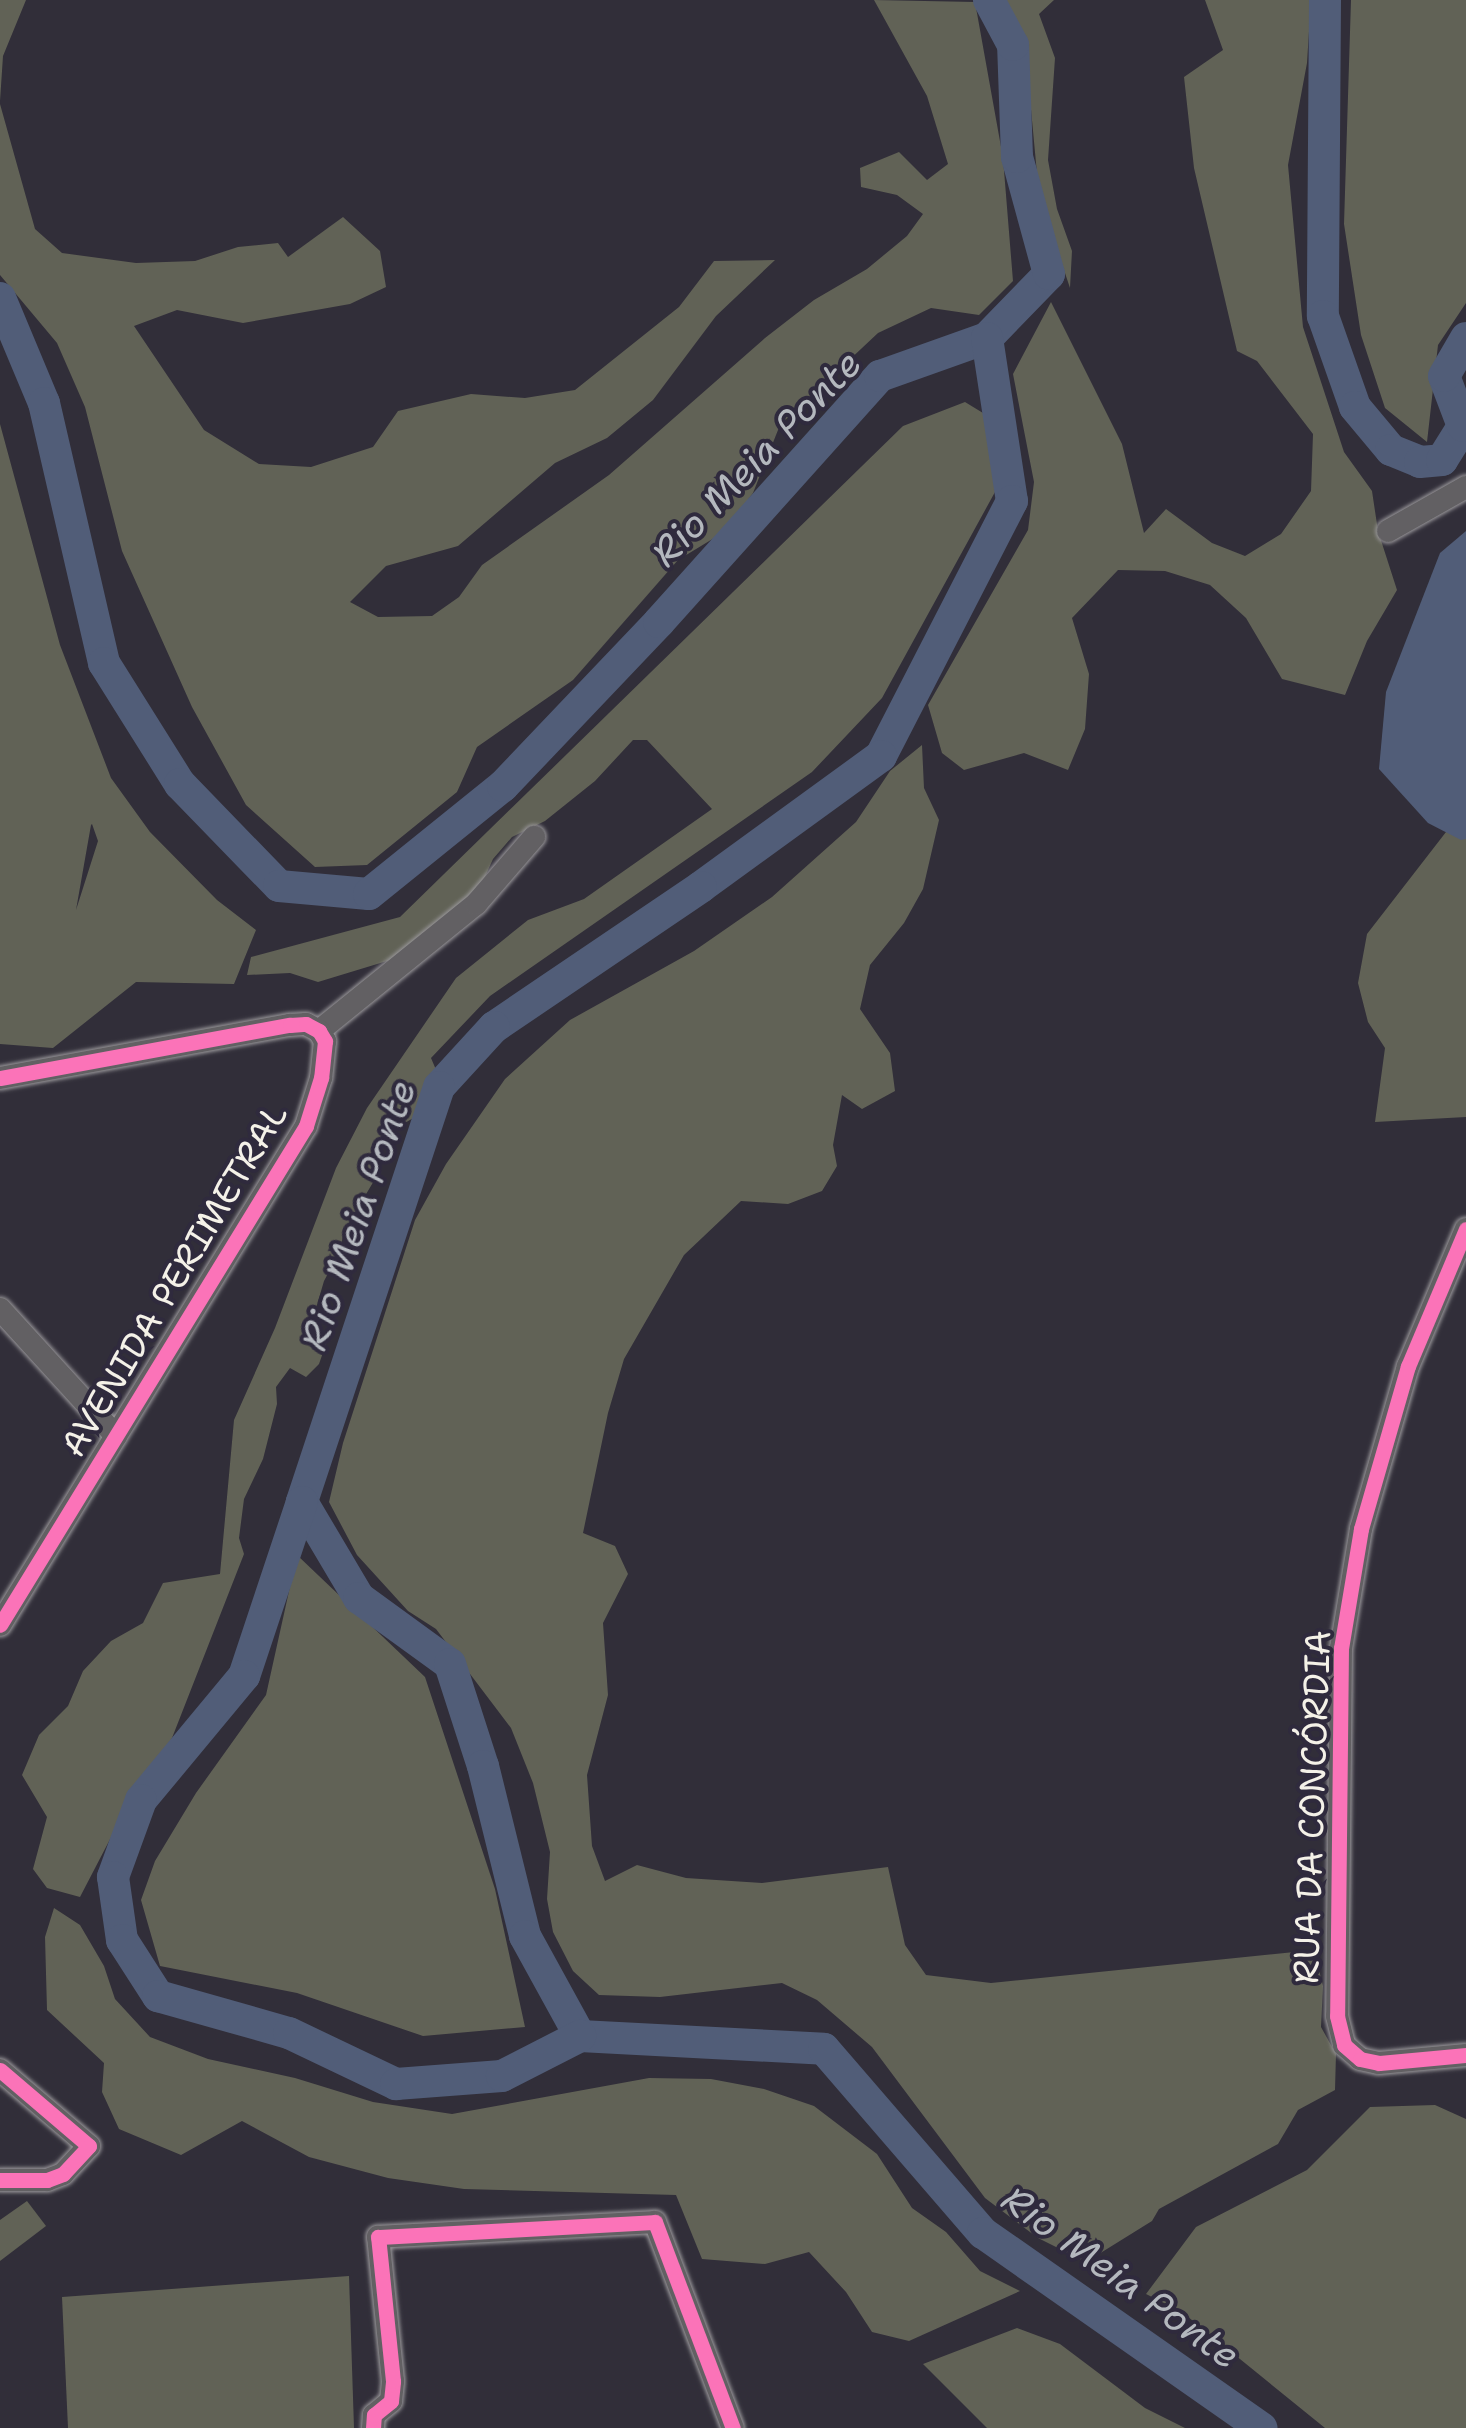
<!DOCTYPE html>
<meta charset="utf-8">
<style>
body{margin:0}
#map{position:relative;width:1466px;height:2428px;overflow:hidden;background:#312e39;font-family:"Shantell Sans",sans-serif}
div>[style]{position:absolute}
.green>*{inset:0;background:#616256}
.water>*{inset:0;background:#515d78}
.river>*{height:32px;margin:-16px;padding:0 16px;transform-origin:16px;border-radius:16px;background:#515d78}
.roads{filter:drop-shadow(0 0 2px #9a989b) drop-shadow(0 0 2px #9a989b)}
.minor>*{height:22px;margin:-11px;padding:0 11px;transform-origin:11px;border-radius:11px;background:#626063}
.cycleway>*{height:15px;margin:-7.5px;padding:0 7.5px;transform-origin:7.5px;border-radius:7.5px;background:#fb73b8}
span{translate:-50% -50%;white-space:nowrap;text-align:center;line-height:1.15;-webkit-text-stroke:8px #2f2a3d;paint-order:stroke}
.street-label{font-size:35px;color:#f4f1e8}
.water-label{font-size:38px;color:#b4b8be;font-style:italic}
</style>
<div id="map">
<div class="green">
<i style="clip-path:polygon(0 0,26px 0,3px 56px,0 101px)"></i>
<i style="clip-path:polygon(874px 0,975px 2px,1003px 158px,1013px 281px,979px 315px,931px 308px,878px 333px,780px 425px,753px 493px,724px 532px,678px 560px,573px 680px,477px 747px,457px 792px,367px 865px,315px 867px,246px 805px,192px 707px,122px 551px,85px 407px,57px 343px,0 275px,0 104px,35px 229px,62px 253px,136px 263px,195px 261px,238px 247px,278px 243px,288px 257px,343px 217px,380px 251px,386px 287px,350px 304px,243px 323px,177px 310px,134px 326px,204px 430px,259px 464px,311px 467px,373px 447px,398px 411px,471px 394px,525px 398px,575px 390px,679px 307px,714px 261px,775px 260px,716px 316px,653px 400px,607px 438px,555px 463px,458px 546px,386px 566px,350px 602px,378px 617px,432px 616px,459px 597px,482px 565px,609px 475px,765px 338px,814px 300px,867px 269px,907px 236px,923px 214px,897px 195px,861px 187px,860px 168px,899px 152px,927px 180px,948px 164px,927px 96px)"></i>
<i style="clip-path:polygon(999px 0,1054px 0,1039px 14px,1055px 58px,1048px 160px,1057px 209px,1072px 251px,1070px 288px,1039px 195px,1026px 56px)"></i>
<i style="clip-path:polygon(1205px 0,1311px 0,1307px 63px,1288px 165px,1303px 327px,1344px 452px,1372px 491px,1378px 531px,1397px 590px,1367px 641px,1345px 695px,1282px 679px,1246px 618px,1210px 585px,1165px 571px,1118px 570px,1072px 618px,1089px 674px,1085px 729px,1068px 770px,1024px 753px,964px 770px,942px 753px,928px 705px,1028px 530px,1034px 482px,1013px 374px,1051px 302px,1122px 444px,1144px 533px,1166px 509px,1212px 543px,1245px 556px,1281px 534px,1311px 491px,1313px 434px,1257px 361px,1237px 351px,1194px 168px,1184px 77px,1223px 50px)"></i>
<i style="clip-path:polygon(1351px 0,1466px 0,1466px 303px,1438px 345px,1427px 442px,1385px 408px,1361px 335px,1344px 224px)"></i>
<i style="clip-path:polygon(965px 402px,1001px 424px,995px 492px,882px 698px,812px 772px,490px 996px,431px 1058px,437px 1072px,432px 1107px,398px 1127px,374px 1152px,378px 1174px,343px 1233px,341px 1249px,324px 1281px,309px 1332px,327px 1341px,319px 1364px,306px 1377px,290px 1368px,276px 1387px,277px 1404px,263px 1459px,244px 1499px,239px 1538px,244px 1554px,172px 1738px,133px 1795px,80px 1897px,47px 1888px,33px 1869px,47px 1817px,22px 1775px,39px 1735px,68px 1706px,83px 1671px,111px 1641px,143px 1623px,163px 1583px,220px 1574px,234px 1420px,275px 1328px,336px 1168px,367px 1108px,456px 978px,528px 920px,584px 899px,712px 809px,647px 740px,633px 740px,595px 781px,545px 821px,512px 837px,493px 859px,479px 890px,410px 954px,318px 982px,290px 973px,247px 975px,251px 957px,400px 917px,903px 426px)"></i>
<i style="clip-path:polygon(evenodd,0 424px,60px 645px,111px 778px,150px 832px,217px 900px,256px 930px,234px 984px,136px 982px,53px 1048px,0 1044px,0 424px,92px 824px,98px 841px,76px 910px,91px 825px,92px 824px)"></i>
<i style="clip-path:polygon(922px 745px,924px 788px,939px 820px,923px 889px,904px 923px,870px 965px,860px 1009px,890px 1053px,895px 1091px,862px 1109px,842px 1095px,833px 1145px,837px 1166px,822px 1191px,788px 1204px,741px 1201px,684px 1255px,624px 1359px,608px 1413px,583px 1533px,615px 1546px,628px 1574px,603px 1623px,608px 1695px,587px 1775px,592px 1846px,605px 1881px,637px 1865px,686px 1878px,762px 1883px,888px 1867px,905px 1945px,926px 1975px,991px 1983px,1314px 1950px,1323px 1986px,1321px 2027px,1336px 2054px,1335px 2090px,1298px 2110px,1278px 2144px,1159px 2209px,1152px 2221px,1086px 2262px,1038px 2238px,985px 2198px,872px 2047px,817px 2000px,782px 1983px,660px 1997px,599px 1995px,573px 1971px,553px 1932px,547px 1899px,550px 1852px,533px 1783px,511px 1728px,436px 1629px,408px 1611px,357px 1555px,329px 1502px,343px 1443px,415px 1220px,446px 1164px,505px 1079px,570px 1020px,694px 951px,772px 897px,856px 822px,890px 771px)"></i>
<i style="clip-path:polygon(1466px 830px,1466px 1117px,1375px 1122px,1385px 1048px,1368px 1022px,1358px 983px,1367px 934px,1446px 832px)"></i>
<i style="clip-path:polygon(297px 1555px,425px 1677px,495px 1889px,525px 2027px,423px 2036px,297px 1993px,160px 1966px,141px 1900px,155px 1861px,196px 1793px,266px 1695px)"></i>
<i style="clip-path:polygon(54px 1908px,80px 1925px,104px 1966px,115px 1999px,150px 2037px,208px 2059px,295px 2078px,373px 2102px,452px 2114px,649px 2078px,711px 2079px,764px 2089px,814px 2106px,877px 2154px,912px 2208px,946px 2232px,980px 2271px,1020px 2291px,909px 2341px,872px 2332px,846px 2292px,809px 2252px,765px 2264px,702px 2259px,676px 2195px,464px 2189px,388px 2178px,309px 2157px,242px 2121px,181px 2155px,119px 2129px,102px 2092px,104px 2063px,47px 2010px,45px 1937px)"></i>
<i style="clip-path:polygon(1435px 2105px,1466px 2119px,1466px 2428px,1325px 2428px,1182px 2312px,1146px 2294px,1196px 2227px,1307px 2170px,1370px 2107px)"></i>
<i style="clip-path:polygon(27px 2201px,46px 2226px,0 2261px,0 2220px)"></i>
<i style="clip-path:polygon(349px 2276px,354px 2428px,68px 2428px,62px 2297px)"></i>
<i style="clip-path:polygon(1017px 2328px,1060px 2344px,1145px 2408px,1185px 2428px,987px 2428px,923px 2364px)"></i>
</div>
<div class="water">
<i style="clip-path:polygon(1466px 531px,1466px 839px,1461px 840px,1428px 823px,1379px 769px,1386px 692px,1440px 553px)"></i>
</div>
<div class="river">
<i style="left:1325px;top:0;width:316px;rotate:90.4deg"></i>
<i style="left:1323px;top:316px;width:96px;rotate:70.6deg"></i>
<i style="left:1355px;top:407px;width:56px;rotate:50.1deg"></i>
<i style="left:1391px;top:450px;width:31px;rotate:22deg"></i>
<i style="left:1420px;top:462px;width:22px;rotate:-5deg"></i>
<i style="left:1442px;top:460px;width:40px;rotate:-58deg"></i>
<i style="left:1463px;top:426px;width:53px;rotate:-110.8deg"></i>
<i style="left:1444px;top:376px;width:44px;rotate:-59.9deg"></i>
<i style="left:0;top:298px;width:114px;rotate:67.3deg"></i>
<i style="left:44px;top:403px;width:267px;rotate:77deg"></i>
<i style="left:104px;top:663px;width:143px;rotate:57.9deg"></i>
<i style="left:180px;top:784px;width:142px;rotate:45.9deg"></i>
<i style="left:279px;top:886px;width:90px;rotate:5.1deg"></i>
<i style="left:369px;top:894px;width:172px;rotate:-38.9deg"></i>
<i style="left:503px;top:786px;width:226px;rotate:-46.4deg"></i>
<i style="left:659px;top:622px;width:331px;rotate:-48.1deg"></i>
<i style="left:880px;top:376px;width:114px;rotate:-19.6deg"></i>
<i style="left:987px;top:338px;width:89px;rotate:-45.9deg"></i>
<i style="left:1049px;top:274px;width:121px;rotate:-105.3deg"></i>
<i style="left:1017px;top:157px;width:112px;rotate:-92deg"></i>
<i style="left:1013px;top:45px;width:51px;rotate:-118.1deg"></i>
<i style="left:987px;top:338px;width:165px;rotate:81.3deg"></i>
<i style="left:1012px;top:501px;width:287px;rotate:117.2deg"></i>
<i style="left:881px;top:756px;width:223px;rotate:144deg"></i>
<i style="left:701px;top:887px;width:250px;rotate:145.9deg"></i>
<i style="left:494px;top:1027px;width:81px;rotate:132.5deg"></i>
<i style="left:439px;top:1087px;width:437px;rotate:108.3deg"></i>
<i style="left:302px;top:1502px;width:112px;rotate:59.3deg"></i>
<i style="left:359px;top:1598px;width:112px;rotate:36deg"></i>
<i style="left:450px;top:1664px;width:107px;rotate:72.1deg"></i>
<i style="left:483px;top:1766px;width:175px;rotate:76.1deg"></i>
<i style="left:525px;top:1936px;width:114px;rotate:61.2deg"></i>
<i style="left:580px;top:2036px;width:244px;rotate:3deg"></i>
<i style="left:824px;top:2049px;width:243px;rotate:49.2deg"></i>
<i style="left:983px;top:2233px;width:340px;rotate:35deg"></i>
<i style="left:302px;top:1502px;width:183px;rotate:108.4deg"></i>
<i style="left:244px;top:1676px;width:161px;rotate:129.7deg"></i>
<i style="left:141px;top:1800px;width:82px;rotate:110deg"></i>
<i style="left:113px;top:1877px;width:64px;rotate:81.9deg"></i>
<i style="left:122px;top:1940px;width:67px;rotate:57.3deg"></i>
<i style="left:158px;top:1996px;width:136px;rotate:15.8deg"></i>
<i style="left:289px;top:2033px;width:119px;rotate:25.5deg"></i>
<i style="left:396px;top:2084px;width:106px;rotate:-4.3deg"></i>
<i style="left:502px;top:2076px;width:88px;rotate:-27.1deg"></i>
</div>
<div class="roads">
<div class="minor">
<i style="left:1388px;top:531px;width:90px;rotate:-29.4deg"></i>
<i style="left:319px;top:1031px;width:202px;rotate:-39deg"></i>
<i style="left:476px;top:904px;width:89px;rotate:-49.1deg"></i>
<i style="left:0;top:1078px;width:295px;rotate:-10.4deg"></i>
<i style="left:290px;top:1025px;width:16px;rotate:-4deg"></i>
<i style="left:306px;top:1024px;width:15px;rotate:28deg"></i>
<i style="left:319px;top:1031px;width:12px;rotate:59deg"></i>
<i style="left:325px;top:1041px;width:37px;rotate:96deg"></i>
<i style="left:321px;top:1078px;width:50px;rotate:107.4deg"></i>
<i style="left:306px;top:1126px;width:585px;rotate:121.52deg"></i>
<i style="left:1466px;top:1229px;width:149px;rotate:112.9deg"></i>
<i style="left:1408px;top:1366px;width:170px;rotate:106.1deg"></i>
<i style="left:1361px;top:1529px;width:121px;rotate:99.5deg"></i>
<i style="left:1341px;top:1648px;width:368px;rotate:90.6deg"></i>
<i style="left:1337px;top:2016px;width:30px;rotate:76deg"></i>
<i style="left:1344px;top:2045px;width:21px;rotate:41deg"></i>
<i style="left:1360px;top:2059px;width:19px;rotate:12deg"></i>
<i style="left:1379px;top:2063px;width:87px;rotate:-5.3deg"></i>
<i style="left:0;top:1309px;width:172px;rotate:47.6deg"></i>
<i style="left:0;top:2070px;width:117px;rotate:40.5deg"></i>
<i style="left:89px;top:2146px;width:38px;rotate:133deg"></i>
<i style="left:63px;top:2174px;width:17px;rotate:159deg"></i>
<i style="left:47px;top:2180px;width:47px;rotate:180deg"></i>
<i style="left:373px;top:2428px;width:13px;rotate:-86deg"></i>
<i style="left:374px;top:2415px;width:22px;rotate:-39deg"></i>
<i style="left:391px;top:2401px;width:20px;rotate:-84deg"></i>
<i style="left:393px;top:2381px;width:145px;rotate:-95.9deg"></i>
<i style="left:378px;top:2237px;width:277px;rotate:-3.1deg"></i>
<i style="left:655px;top:2222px;width:220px;rotate:69.3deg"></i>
</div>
</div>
<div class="cycleway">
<i style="left:0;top:1078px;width:295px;rotate:-10.4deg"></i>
<i style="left:290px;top:1025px;width:16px;rotate:-4deg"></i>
<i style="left:306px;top:1024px;width:15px;rotate:28deg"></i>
<i style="left:319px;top:1031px;width:12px;rotate:59deg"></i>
<i style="left:325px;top:1041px;width:37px;rotate:96deg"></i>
<i style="left:321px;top:1078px;width:50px;rotate:107.4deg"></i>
<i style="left:306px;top:1126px;width:585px;rotate:121.52deg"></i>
<i style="left:1466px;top:1229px;width:149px;rotate:112.9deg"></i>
<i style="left:1408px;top:1366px;width:170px;rotate:106.1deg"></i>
<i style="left:1361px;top:1529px;width:121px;rotate:99.5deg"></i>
<i style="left:1341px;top:1648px;width:368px;rotate:90.6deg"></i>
<i style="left:1337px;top:2016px;width:30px;rotate:76deg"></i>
<i style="left:1344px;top:2045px;width:21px;rotate:41deg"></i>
<i style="left:1360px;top:2059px;width:19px;rotate:12deg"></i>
<i style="left:1379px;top:2063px;width:87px;rotate:-5.3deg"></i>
<i style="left:0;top:2070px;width:117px;rotate:40.5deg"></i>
<i style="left:89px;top:2146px;width:38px;rotate:133deg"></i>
<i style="left:63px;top:2174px;width:17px;rotate:159deg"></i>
<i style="left:47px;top:2180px;width:47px;rotate:180deg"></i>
<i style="left:373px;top:2428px;width:13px;rotate:-86deg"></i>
<i style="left:374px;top:2415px;width:22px;rotate:-39deg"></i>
<i style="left:391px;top:2401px;width:20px;rotate:-84deg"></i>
<i style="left:393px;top:2381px;width:145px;rotate:-95.9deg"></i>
<i style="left:378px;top:2237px;width:277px;rotate:-3.1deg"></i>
<i style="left:655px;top:2222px;width:220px;rotate:69.3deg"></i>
</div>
<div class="street-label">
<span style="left:174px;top:1280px;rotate:-59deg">AVENIDA PERIMETRAL</span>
<span style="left:1312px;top:1807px;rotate:-88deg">RUA DA CONCÓRDIA</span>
</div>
<div class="water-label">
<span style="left:756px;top:458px;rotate:-46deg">Rio Meia Ponte</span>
<span style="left:358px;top:1215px;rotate:-71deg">Rio Meia Ponte</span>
<span style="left:1121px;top:2277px;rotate:36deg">Rio Meia Ponte</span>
</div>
</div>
